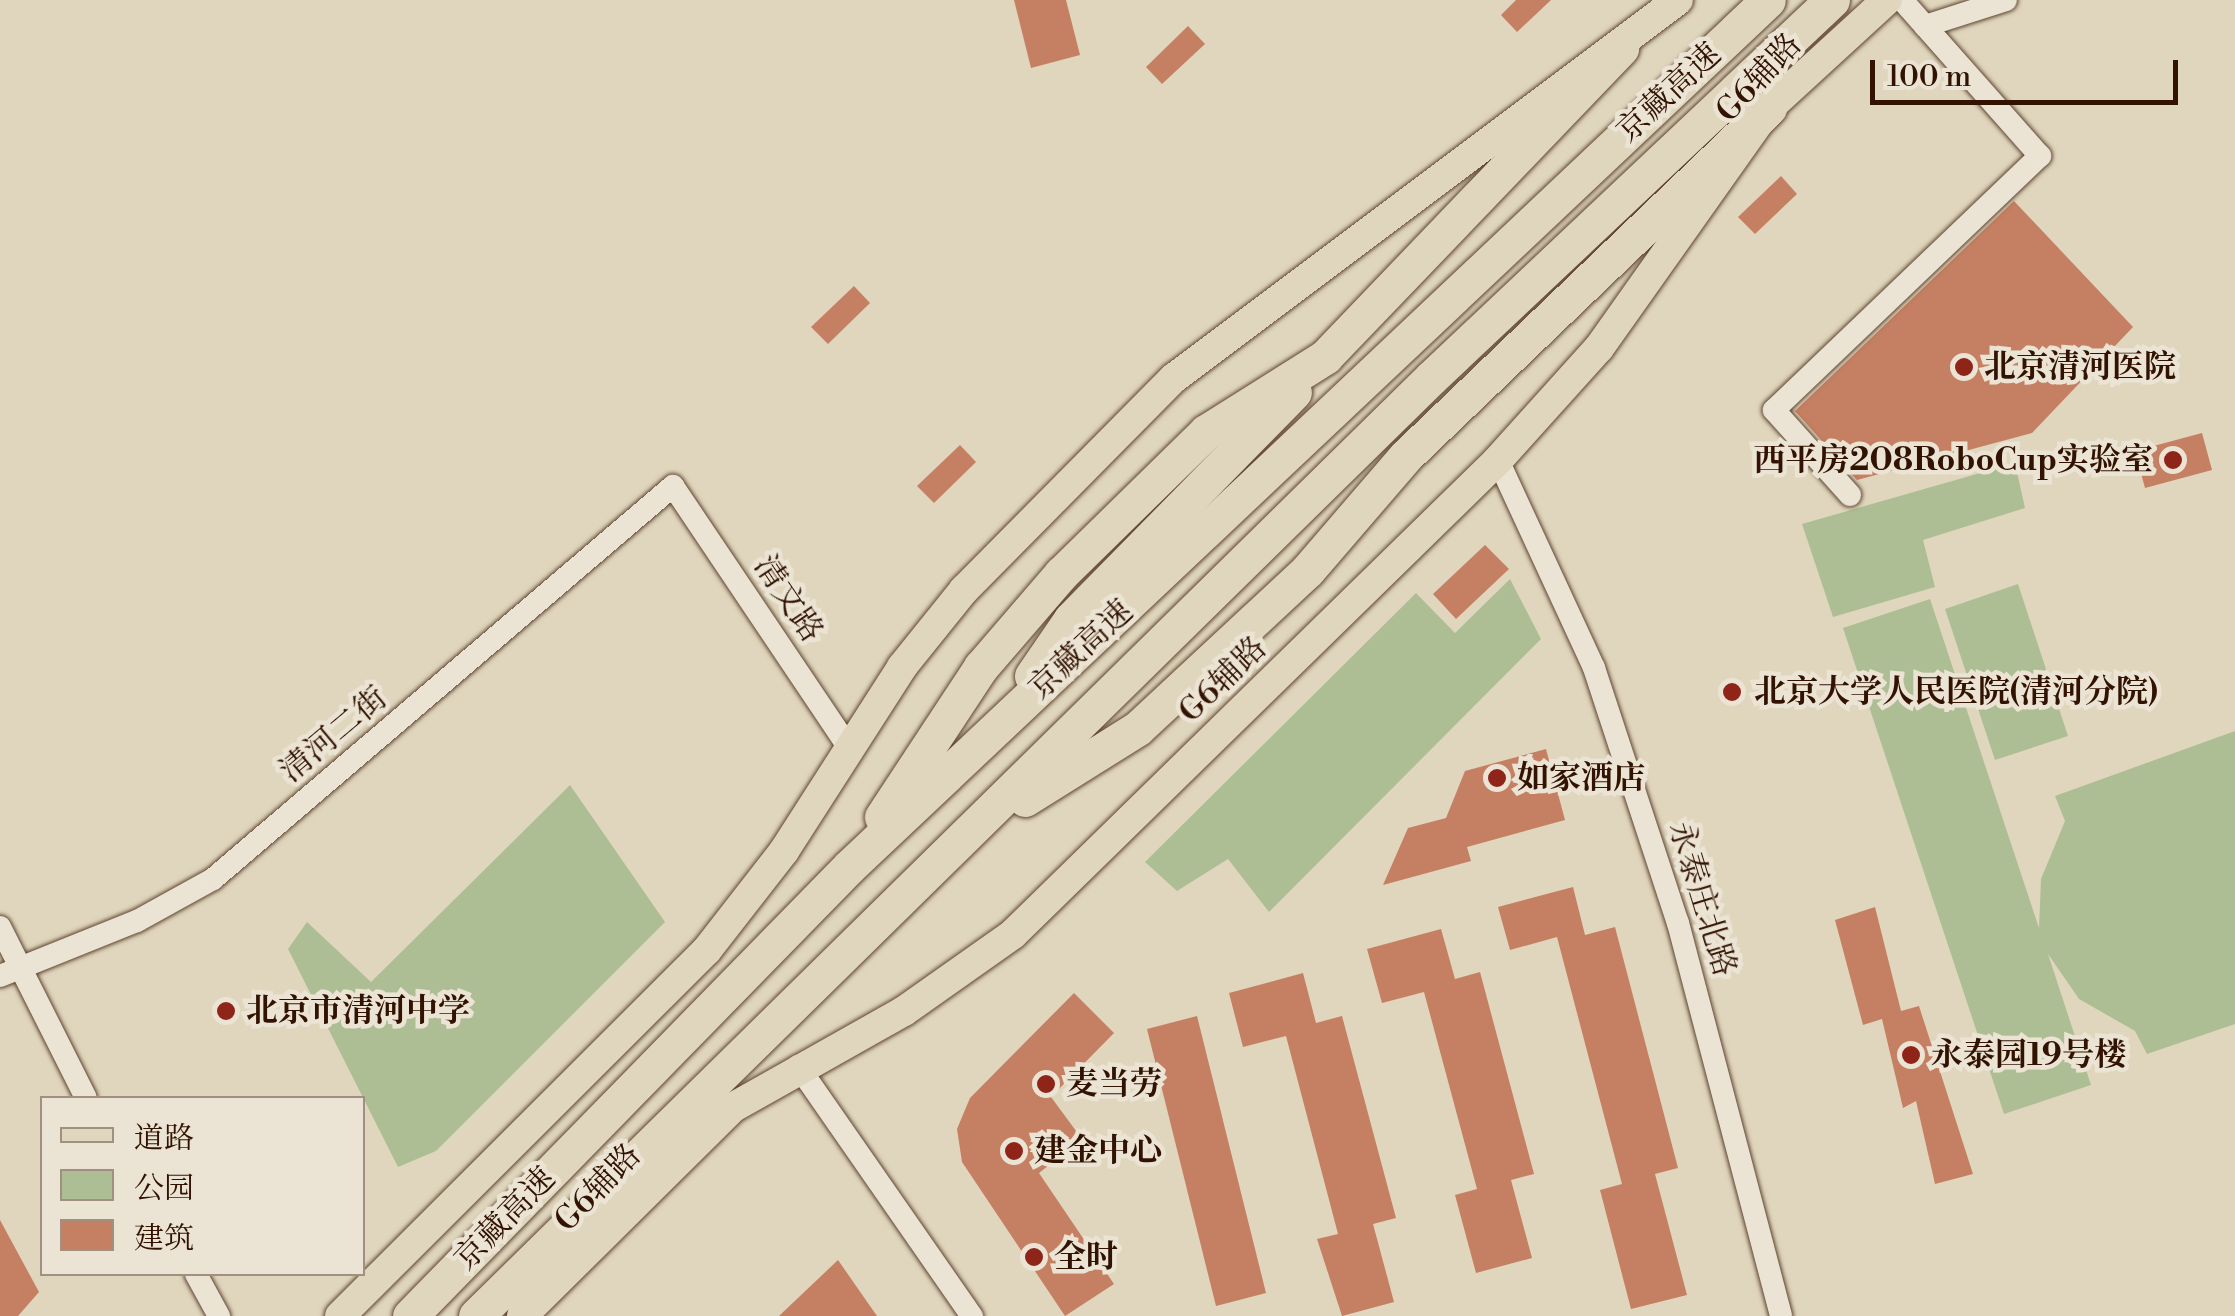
<!DOCTYPE html>
<meta charset="utf-8">
<style>
body{margin:0}
#map{position:relative;width:2235px;height:1316px;overflow:hidden;background:#e0d6bd;font-family:"Libre Bodoni","Noto Serif SC",serif}
div>[style]{position:absolute}
.green>*{inset:0;background:#aebe94}
.building>*{inset:0;background:#c57f62}
.roads{filter:drop-shadow(0 0 2px #5e4430) drop-shadow(0 0 2px #5e4430)}
.minor>*{height:22px;margin:-11px;padding:0 11px;transform-origin:11px;border-radius:11px;background:#ebe4d4}
.major>*{height:30px;margin:-15px;padding:0 15px;transform-origin:15px;border-radius:15px;background:#e0d6bd}
.highway>*{height:35px;margin:-17.5px;padding:0 17.5px;transform-origin:17.5px;border-radius:17.5px;background:#e0d6bd}
.dots>*{width:28px;height:28px;translate:-50% -50%;box-sizing:border-box;border:5px solid #ebe4d4;border-radius:50%}
span{translate:-50% -50%;white-space:nowrap;text-align:center;line-height:1.15;-webkit-text-stroke:9px #ebe4d4;paint-order:stroke}
.street-label{font-size:32px;color:#321301}
.poi-label{font-size:32px;color:#321301;font-weight:700}
.left{translate:0 -50%;text-align:left}
.right{translate:-100% -50%;text-align:right}
.legend{position:absolute;left:40px;top:1096px;width:325px;height:180px;box-sizing:border-box;background:#ebe4d4;border:2px solid #a19080;margin:0;padding:12px 18px;list-style:none;font-size:30px;color:#321301}
.legend li{display:flex;align-items:center;gap:20px;height:50px}
.legend b{width:50px;border:2px solid #a19080}
.scale{position:absolute;left:1870px;top:60px;width:308px;height:45px;box-sizing:border-box;border:5px solid #321301;border-top:0;padding-left:12px;font-size:30px;line-height:35px;white-space:nowrap;color:#321301;-webkit-text-stroke:8px #ebe4d4;paint-order:stroke}
</style>
<div id="map">
<div class="green">
<i style="clip-path:polygon(2015px 463px,2025px 508px,1923px 540px,1935px 587px,1833px 617px,1802px 524px)"></i>
<i style="clip-path:polygon(1510px 579px,1541px 639px,1269px 912px,1228px 859px,1177px 891px,1145px 862px,1416px 593px,1455px 633px)"></i>
<i style="clip-path:polygon(2018px 584px,2068px 736px,1995px 760px,1945px 609px)"></i>
<i style="clip-path:polygon(1930px 599px,2039px 928px,2041px 879px,2065px 821px,2055px 796px,2235px 731px,2235px 1024px,2147px 1054px,2135px 1031px,2079px 999px,2048px 954px,2091px 1085px,2004px 1114px,1843px 628px)"></i>
<i style="clip-path:polygon(570px 785px,665px 922px,436px 1151px,398px 1167px,288px 949px,307px 922px,371px 982px)"></i>
</div>
<div class="building">
<i style="clip-path:polygon(1014px 0,1066px 0,1080px 55px,1031px 68px)"></i>
<i style="clip-path:polygon(1516px 0,1551px 0,1517px 32px,1501px 15px)"></i>
<i style="clip-path:polygon(1188px 26px,1205px 44px,1162px 84px,1146px 67px)"></i>
<i style="clip-path:polygon(1781px 176px,1797px 194px,1755px 234px,1738px 217px)"></i>
<i style="clip-path:polygon(2014px 201px,2133px 327px,2032px 433px,1857px 480px,1795px 411px)"></i>
<i style="clip-path:polygon(854px 286px,870px 303px,828px 344px,811px 327px)"></i>
<i style="clip-path:polygon(2202px 433px,2212px 470px,2145px 488px,2135px 451px)"></i>
<i style="clip-path:polygon(960px 445px,976px 462px,934px 503px,917px 486px)"></i>
<i style="clip-path:polygon(1485px 545px,1509px 569px,1456px 619px,1433px 594px)"></i>
<i style="clip-path:polygon(1546px 749px,1565px 820px,1467px 847px,1471px 861px,1383px 885px,1408px 828px,1446px 818px,1465px 771px)"></i>
<i style="clip-path:polygon(1573px 887px,1585px 935px,1615px 927px,1678px 1168px,1655px 1174px,1687px 1295px,1631px 1309px,1600px 1190px,1622px 1184px,1557px 937px,1510px 950px,1498px 907px)"></i>
<i style="clip-path:polygon(1875px 907px,1901px 1011px,1919px 1006px,1973px 1174px,1935px 1184px,1916px 1101px,1903px 1108px,1882px 1019px,1863px 1025px,1835px 920px)"></i>
<i style="clip-path:polygon(1441px 929px,1455px 979px,1480px 972px,1534px 1174px,1511px 1180px,1532px 1258px,1476px 1273px,1455px 1195px,1477px 1189px,1424px 992px,1382px 1003px,1367px 949px)"></i>
<i style="clip-path:polygon(1303px 973px,1316px 1023px,1342px 1016px,1396px 1218px,1373px 1224px,1394px 1302px,1342px 1316px,1317px 1239px,1338px 1234px,1286px 1036px,1243px 1047px,1229px 993px)"></i>
<i style="clip-path:polygon(1074px 993px,1114px 1033px,1051px 1097px,1082px 1139px,1039px 1173px,1114px 1284px,1065px 1316px,962px 1162px,957px 1129px,970px 1098px)"></i>
<i style="clip-path:polygon(1197px 1016px,1266px 1293px,1216px 1306px,1147px 1029px)"></i>
<i style="clip-path:polygon(0 1220px,39px 1292px,18px 1316px,0 1316px)"></i>
<i style="clip-path:polygon(838px 1260px,877px 1316px,779px 1316px)"></i>
</div>
<div class="roads">
<div class="minor">
<i style="left:1925px;top:26px;width:85px;rotate:-17.8deg"></i>
<i style="left:1498px;top:460px;width:229px;rotate:65.2deg"></i>
<i style="left:1594px;top:668px;width:268px;rotate:71.8deg"></i>
<i style="left:1678px;top:923px;width:406px;rotate:75.3deg"></i>
<i style="left:1850px;top:495px;width:114px;rotate:-131.8deg"></i>
<i style="left:1774px;top:410px;width:368px;rotate:-43.7deg"></i>
<i style="left:2040px;top:156px;width:208px;rotate:-131.5deg"></i>
<i style="left:0;top:927px;width:191px;rotate:63.3deg"></i>
<i style="left:0;top:976px;width:148px;rotate:-21.9deg"></i>
<i style="left:137px;top:921px;width:87px;rotate:-28.9deg"></i>
<i style="left:213px;top:879px;width:605px;rotate:-40.51deg"></i>
<i style="left:673px;top:486px;width:317px;rotate:56.1deg"></i>
<i style="left:798px;top:1066px;width:305px;rotate:55.2deg"></i>
<i style="left:196px;top:1274px;width:48px;rotate:61.3deg"></i>
</div>
<div class="major">
<i style="left:340px;top:1316px;width:518px;rotate:-44.92deg"></i>
<i style="left:707px;top:950px;width:125px;rotate:-52.1deg"></i>
<i style="left:784px;top:851px;width:219px;rotate:-57.3deg"></i>
<i style="left:902px;top:667px;width:99px;rotate:-51.2deg"></i>
<i style="left:964px;top:590px;width:298px;rotate:-45.3deg"></i>
<i style="left:1174px;top:378px;width:630px;rotate:-36.87deg"></i>
<i style="left:522px;top:1316px;width:296px;rotate:-44.7deg"></i>
<i style="left:732px;top:1108px;width:197px;rotate:-29.4deg"></i>
<i style="left:904px;top:1011px;width:133px;rotate:-35.2deg"></i>
<i style="left:1013px;top:934px;width:678px;rotate:-44.34deg"></i>
<i style="left:1498px;top:460px;width:151px;rotate:-48deg"></i>
<i style="left:1599px;top:348px;width:294px;rotate:-54.7deg"></i>
<i style="left:1769px;top:108px;width:160px;rotate:-42.5deg"></i>
</div>
<div class="highway">
<i style="left:1032px;top:676px;width:69px;rotate:-55.6deg"></i>
<i style="left:1071px;top:619px;width:318px;rotate:-45.5deg"></i>
<i style="left:1025px;top:799px;width:133px;rotate:-32.1deg"></i>
<i style="left:1138px;top:728px;width:231px;rotate:-42.9deg"></i>
<i style="left:1307px;top:571px;width:152px;rotate:-49.3deg"></i>
<i style="left:1406px;top:456px;width:503px;rotate:-43.79deg"></i>
<i style="left:882px;top:817px;width:180px;rotate:-56.6deg"></i>
<i style="left:981px;top:667px;width:123px;rotate:-49.3deg"></i>
<i style="left:1061px;top:574px;width:203px;rotate:-44.4deg"></i>
<i style="left:1206px;top:432px;width:141px;rotate:-32.2deg"></i>
<i style="left:1325px;top:357px;width:428px;rotate:-46.2deg"></i>
<i style="left:410px;top:1316px;width:628px;rotate:-45.65deg"></i>
<i style="left:849px;top:867px;width:1263px;rotate:-43.33deg"></i>
<i style="left:476px;top:1316px;width:1339px;rotate:-44.49deg"></i>
<i style="left:1431px;top:378px;width:551px;rotate:-43.31deg"></i>
</div>
</div>
<div class="dots">
<i style="left:1964px;top:367px;background:#8f2418"></i>
<i style="left:2173px;top:460px;background:#8f2418"></i>
<i style="left:1732px;top:692px;background:#8f2418"></i>
<i style="left:1497px;top:778px;background:#8f2418"></i>
<i style="left:226px;top:1011px;background:#8f2418"></i>
<i style="left:1911px;top:1055px;background:#8f2418"></i>
<i style="left:1046px;top:1084px;background:#8f2418"></i>
<i style="left:1014px;top:1151px;background:#8f2418"></i>
<i style="left:1034px;top:1257px;background:#8f2418"></i>
</div>
<div class="street-label">
<span style="left:1759px;top:78px;rotate:-47deg">G6辅路</span>
<span style="left:1669px;top:93px;rotate:-43deg">京藏高速</span>
<span style="left:788px;top:599px;rotate:56deg">清文路</span>
<span style="left:1081px;top:650px;rotate:-43deg">京藏高速</span>
<span style="left:1223px;top:680px;rotate:-44deg">G6辅路</span>
<span style="left:334px;top:735px;rotate:-40deg">清河二街</span>
<span style="left:1702px;top:899px;rotate:73deg">永泰庄北路</span>
<span style="left:598px;top:1188px;rotate:-46deg">G6辅路</span>
<span style="left:505px;top:1219px;rotate:-46deg">京藏高速</span>
</div>
<div class="poi-label">
<span class="left" style="left:1984px;top:367px">北京清河医院</span>
<span class="right" style="left:2153px;top:460px">西平房208RoboCup实验室</span>
<span class="left" style="left:1754px;top:692px">北京大学人民医院(清河分院)</span>
<span class="left" style="left:1517px;top:778px">如家酒店</span>
<span class="left" style="left:246px;top:1011px">北京市清河中学</span>
<span class="left" style="left:1931px;top:1055px">永泰园19号楼</span>
<span class="left" style="left:1066px;top:1084px">麦当劳</span>
<span class="left" style="left:1034px;top:1151px">建金中心</span>
<span class="left" style="left:1054px;top:1257px">全时</span>
</div>
<ul class="legend">
<li><b style="height:12px;background:#e0d6bd"></b>道路</li>
<li><b style="height:28px;background:#aebe94"></b>公园</li>
<li><b style="height:28px;background:#c57f62"></b>建筑</li>
</ul>
<div class="scale">100 m</div>
</div>
